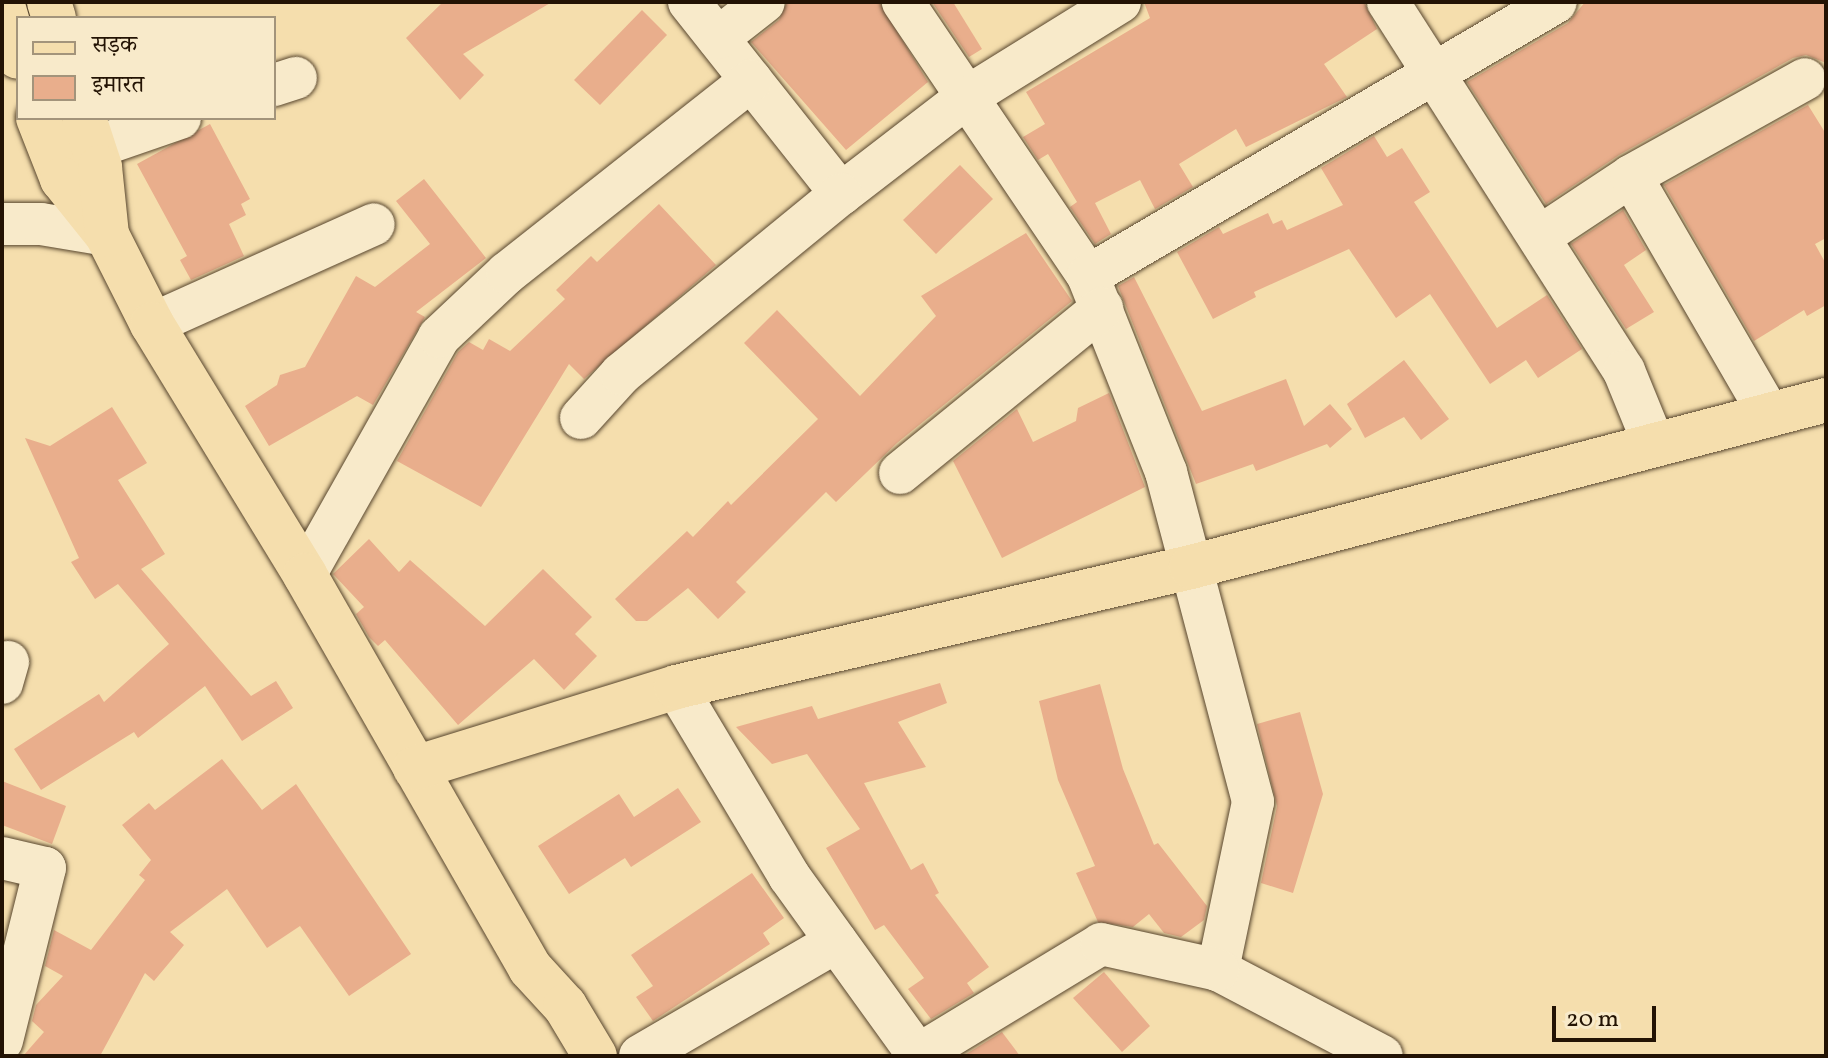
<!DOCTYPE html>
<meta charset="utf-8">
<style>
body{margin:0}
#map{position:relative;width:1828px;height:1058px;overflow:hidden;background:#f5dead;font-family:Vollkorn,"Noto Serif Devanagari",serif}
div>[style]{position:absolute}
.building>*{inset:0;background:#e9ae8c}
.roads{filter:drop-shadow(0 0 2px #58462e) drop-shadow(0 0 2px #58462e)}
.minor>*{height:42px;margin:-21px;padding:0 21px;transform-origin:21px;border-radius:21px;background:#f8eaca}
.major>*{height:44px;margin:-22px;padding:0 22px;transform-origin:22px;border-radius:22px;background:#f5dead}
span{translate:-50% -50%;white-space:nowrap;text-align:center;line-height:1.15;-webkit-text-stroke:6px #f8eaca;paint-order:stroke}
.frame{position:absolute;inset:0;border:4px solid #231304;pointer-events:none}
.legend{position:absolute;left:16px;top:16px;width:260px;height:104px;box-sizing:border-box;background:#f8eaca;border:2px solid #a3947b;margin:0;padding:10px 14px;list-style:none;font-size:24px;color:#231304}
.legend li{display:flex;align-items:center;gap:16px;height:40px}
.legend b{width:40px;border:2px solid #a3947b}
.scale{position:absolute;left:1552px;top:1006px;width:104px;height:36px;box-sizing:border-box;border:4px solid #231304;border-top:0;padding-left:10px;font-size:24px;line-height:28px;white-space:nowrap;color:#231304;-webkit-text-stroke:6px #f8eaca;paint-order:stroke}
</style>
<div id="map">
<div class="building">
<i style="clip-path:polygon(443px 2px,552px 2px,463px 54px,484px 75px,460px 100px,406px 38px)"></i>
<i style="clip-path:polygon(787px 2px,879px 2px,928px 82px,846px 150px,751px 42px,779px 20px)"></i>
<i style="clip-path:polygon(932px 2px,953px 2px,982px 49px,969px 57px)"></i>
<i style="clip-path:polygon(1144px 2px,1364px 2px,1377px 29px,1324px 64px,1347px 97px,1246px 147px,1236px 129px,1179px 164px,1193px 187px,1155px 209px,1140px 180px,1095px 203px,1111px 234px,1095px 244px,1070px 207px,1077px 202px,1048px 154px,1038px 160px,1023px 137px,1045px 124px,1026px 92px,1150px 18px)"></i>
<i style="clip-path:polygon(1585px 2px,1826px 2px,1826px 63px,1806px 55px,1793px 58px,1619px 155px,1546px 204px,1467px 82px,1568px 23px)"></i>
<i style="clip-path:polygon(642px 10px,667px 35px,600px 105px,574px 80px)"></i>
<i style="clip-path:polygon(1808px 105px,1826px 134px,1826px 238px,1815px 244px,1826px 264px,1826px 305px,1807px 316px,1804px 310px,1754px 341px,1664px 185px)"></i>
<i style="clip-path:polygon(210px 124px,250px 199px,241px 204px,246px 215px,229px 224px,244px 256px,191px 280px,180px 260px,187px 256px,137px 164px)"></i>
<i style="clip-path:polygon(1374px 136px,1387px 157px,1402px 148px,1430px 192px,1414px 202px,1497px 328px,1547px 295px,1582px 349px,1538px 378px,1526px 360px,1490px 384px,1430px 294px,1396px 318px,1349px 249px,1254px 292px,1256px 297px,1213px 319px,1177px 252px,1219px 227px,1223px 234px,1268px 213px,1273px 224px,1282px 220px,1287px 230px,1343px 205px,1321px 168px)"></i>
<i style="clip-path:polygon(960px 165px,993px 199px,936px 254px,903px 220px)"></i>
<i style="clip-path:polygon(424px 179px,486px 258px,416px 312px,425px 317px,373px 405px,357px 396px,269px 446px,245px 406px,277px 385px,280px 375px,305px 367px,356px 276px,375px 287px,430px 244px,396px 201px)"></i>
<i style="clip-path:polygon(659px 204px,716px 265px,584px 379px,569px 364px,481px 507px,397px 461px,458px 352px,469px 342px,483px 350px,489px 339px,510px 351px,565px 299px,556px 290px,591px 256px,597px 262px)"></i>
<i style="clip-path:polygon(1623px 210px,1646px 250px,1624px 265px,1654px 312px,1626px 329px,1571px 244px)"></i>
<i style="clip-path:polygon(1026px 233px,1072px 301px,897px 443px,836px 502px,826px 492px,736px 582px,746px 592px,718px 619px,688px 588px,647px 621px,636px 621px,615px 599px,687px 531px,693px 537px,728px 501px,731px 505px,818px 419px,744px 343px,777px 310px,860px 396px,936px 316px,921px 296px)"></i>
<i style="clip-path:polygon(1134px 277px,1202px 411px,1286px 379px,1304px 426px,1330px 404px,1352px 429px,1330px 448px,1327px 444px,1256px 471px,1253px 464px,1196px 484px,1118px 286px)"></i>
<i style="clip-path:polygon(1404px 360px,1449px 419px,1421px 440px,1404px 417px,1365px 438px,1347px 404px)"></i>
<i style="clip-path:polygon(1109px 393px,1145px 487px,1002px 558px,953px 461px,1017px 409px,1033px 442px,1076px 421px,1078px 408px)"></i>
<i style="clip-path:polygon(112px 407px,147px 463px,118px 480px,165px 554px,141px 569px,251px 696px,276px 681px,293px 708px,242px 741px,205px 686px,138px 738px,134px 732px,41px 790px,14px 749px,99px 694px,104px 702px,169px 644px,118px 584px,95px 599px,71px 562px,79px 558px,25px 438px,50px 446px)"></i>
<i style="clip-path:polygon(369px 539px,399px 572px,410px 560px,485px 626px,543px 569px,592px 617px,575px 634px,597px 656px,564px 690px,534px 659px,458px 725px,385px 640px,378px 646px,369px 637px,356px 614px,364px 607px,333px 574px)"></i>
<i style="clip-path:polygon(940px 683px,947px 703px,898px 722px,926px 767px,864px 783px,911px 870px,923px 863px,939px 893px,935px 895px,989px 967px,967px 983px,974px 993px,931px 1019px,908px 989px,924px 978px,884px 925px,875px 930px,826px 848px,860px 829px,807px 754px,772px 764px,736px 727px,812px 706px,818px 719px)"></i>
<i style="clip-path:polygon(1100px 684px,1123px 769px,1154px 845px,1158px 843px,1207px 906px,1204px 920px,1181px 937px,1164px 933px,1149px 914px,1133px 927px,1098px 922px,1076px 873px,1095px 866px,1058px 780px,1039px 701px)"></i>
<i style="clip-path:polygon(1300px 712px,1323px 794px,1293px 893px,1261px 883px,1277px 806px,1257px 724px)"></i>
<i style="clip-path:polygon(222px 759px,262px 810px,296px 784px,411px 954px,349px 996px,300px 926px,267px 948px,227px 889px,170px 932px,184px 945px,154px 981px,145px 973px,100px 1056px,23px 1056px,44px 1032px,32px 1021px,36px 1005px,63px 976px,45px 966px,54px 930px,91px 950px,145px 880px,139px 875px,151px 860px,122px 825px,149px 803px,155px 810px)"></i>
<i style="clip-path:polygon(2px 781px,66px 806px,52px 844px,2px 825px)"></i>
<i style="clip-path:polygon(678px 788px,701px 822px,631px 867px,625px 858px,569px 894px,538px 846px,619px 794px,634px 817px)"></i>
<i style="clip-path:polygon(752px 873px,784px 918px,763px 933px,770px 944px,653px 1021px,636px 997px,653px 986px,631px 955px)"></i>
<i style="clip-path:polygon(1104px 972px,1150px 1026px,1122px 1052px,1073px 998px)"></i>
<i style="clip-path:polygon(1002px 1032px,1020px 1056px,963px 1056px)"></i>
</div>
<div class="roads">
<div class="minor">
<i style="left:689px;top:2px;width:245px;rotate:51.6deg"></i>
<i style="left:841px;top:194px;width:159px;rotate:-37.6deg"></i>
<i style="left:967px;top:97px;width:115px;rotate:-124deg"></i>
<i style="left:1120px;top:2px;width:180px;rotate:148.2deg"></i>
<i style="left:967px;top:97px;width:216px;rotate:55.9deg"></i>
<i style="left:1088px;top:276px;width:211px;rotate:68.3deg"></i>
<i style="left:1166px;top:472px;width:341px;rotate:75.2deg"></i>
<i style="left:1253px;top:802px;width:172px;rotate:101.8deg"></i>
<i style="left:1218px;top:970px;width:185px;rotate:27.7deg"></i>
<i style="left:1388px;top:2px;width:438px;rotate:57.4deg"></i>
<i style="left:1624px;top:371px;width:77px;rotate:67.8deg"></i>
<i style="left:718px;top:38px;width:58px;rotate:-38deg"></i>
<i style="left:274px;top:85px;width:23px;rotate:-18deg"></i>
<i style="left:93px;top:148px;width:92px;rotate:-19deg"></i>
<i style="left:1631px;top:176px;width:199px;rotate:-29.1deg"></i>
<i style="left:2px;top:224px;width:39px"></i>
<i style="left:41px;top:224px;width:67px;rotate:9.5deg"></i>
<i style="left:1539px;top:237px;width:110px;rotate:-33.5deg"></i>
<i style="left:1631px;top:176px;width:277px;rotate:59.9deg"></i>
<i style="left:1088px;top:276px;width:542px;rotate:-30.35deg"></i>
<i style="left:152px;top:324px;width:243px;rotate:-24.2deg"></i>
<i style="left:581px;top:418px;width:59px;rotate:-47.7deg"></i>
<i style="left:621px;top:374px;width:284px;rotate:-39.3deg"></i>
<i style="left:900px;top:473px;width:261px;rotate:-39.2deg"></i>
<i style="left:305px;top:575px;width:273px;rotate:-60.6deg"></i>
<i style="left:439px;top:337px;width:93px;rotate:-43.3deg"></i>
<i style="left:507px;top:273px;width:311px;rotate:-38.3deg"></i>
<i style="left:2px;top:683px;width:22px;rotate:-74deg"></i>
<i style="left:676px;top:687px;width:220px;rotate:59.1deg"></i>
<i style="left:789px;top:876px;width:221px;rotate:54.2deg"></i>
<i style="left:918px;top:1055px;width:214px;rotate:-31.2deg"></i>
<i style="left:1101px;top:944px;width:120px;rotate:12.5deg"></i>
<i style="left:2px;top:858px;width:44px;rotate:13.1deg"></i>
<i style="left:45px;top:868px;width:178px;rotate:104deg"></i>
<i style="left:640px;top:1056px;width:227px;rotate:-30.2deg"></i>
</div>
<div class="major">
<i style="left:2px;top:2px;width:57px;rotate:73.8deg"></i>
<i style="left:49px;top:2px;width:17px;rotate:73deg"></i>
<i style="left:38px;top:118px;width:66px;rotate:68.5deg"></i>
<i style="left:62px;top:179px;width:72px;rotate:51.2deg"></i>
<i style="left:107px;top:235px;width:100px;rotate:63.2deg"></i>
<i style="left:152px;top:324px;width:294px;rotate:58.6deg"></i>
<i style="left:305px;top:575px;width:453px;rotate:60.2deg"></i>
<i style="left:530px;top:968px;width:52px;rotate:47.4deg"></i>
<i style="left:565px;top:1006px;width:58px;rotate:59deg"></i>
<i style="left:84px;top:118px;width:52px;rotate:71.9deg"></i>
<i style="left:100px;top:167px;width:68px;rotate:84.1deg"></i>
<i style="left:415px;top:768px;width:273px;rotate:-17.2deg"></i>
<i style="left:676px;top:687px;width:529px;rotate:-13.12deg"></i>
<i style="left:1191px;top:567px;width:657px;rotate:-14.73deg"></i>
</div>
</div>
<div class="frame"></div>
<ul class="legend">
<li><b style="height:10px;background:#f5dead"></b>सड़क</li>
<li><b style="height:22px;background:#e9ae8c"></b>इमारत</li>
</ul>
<div class="scale">20 m</div>
</div>
